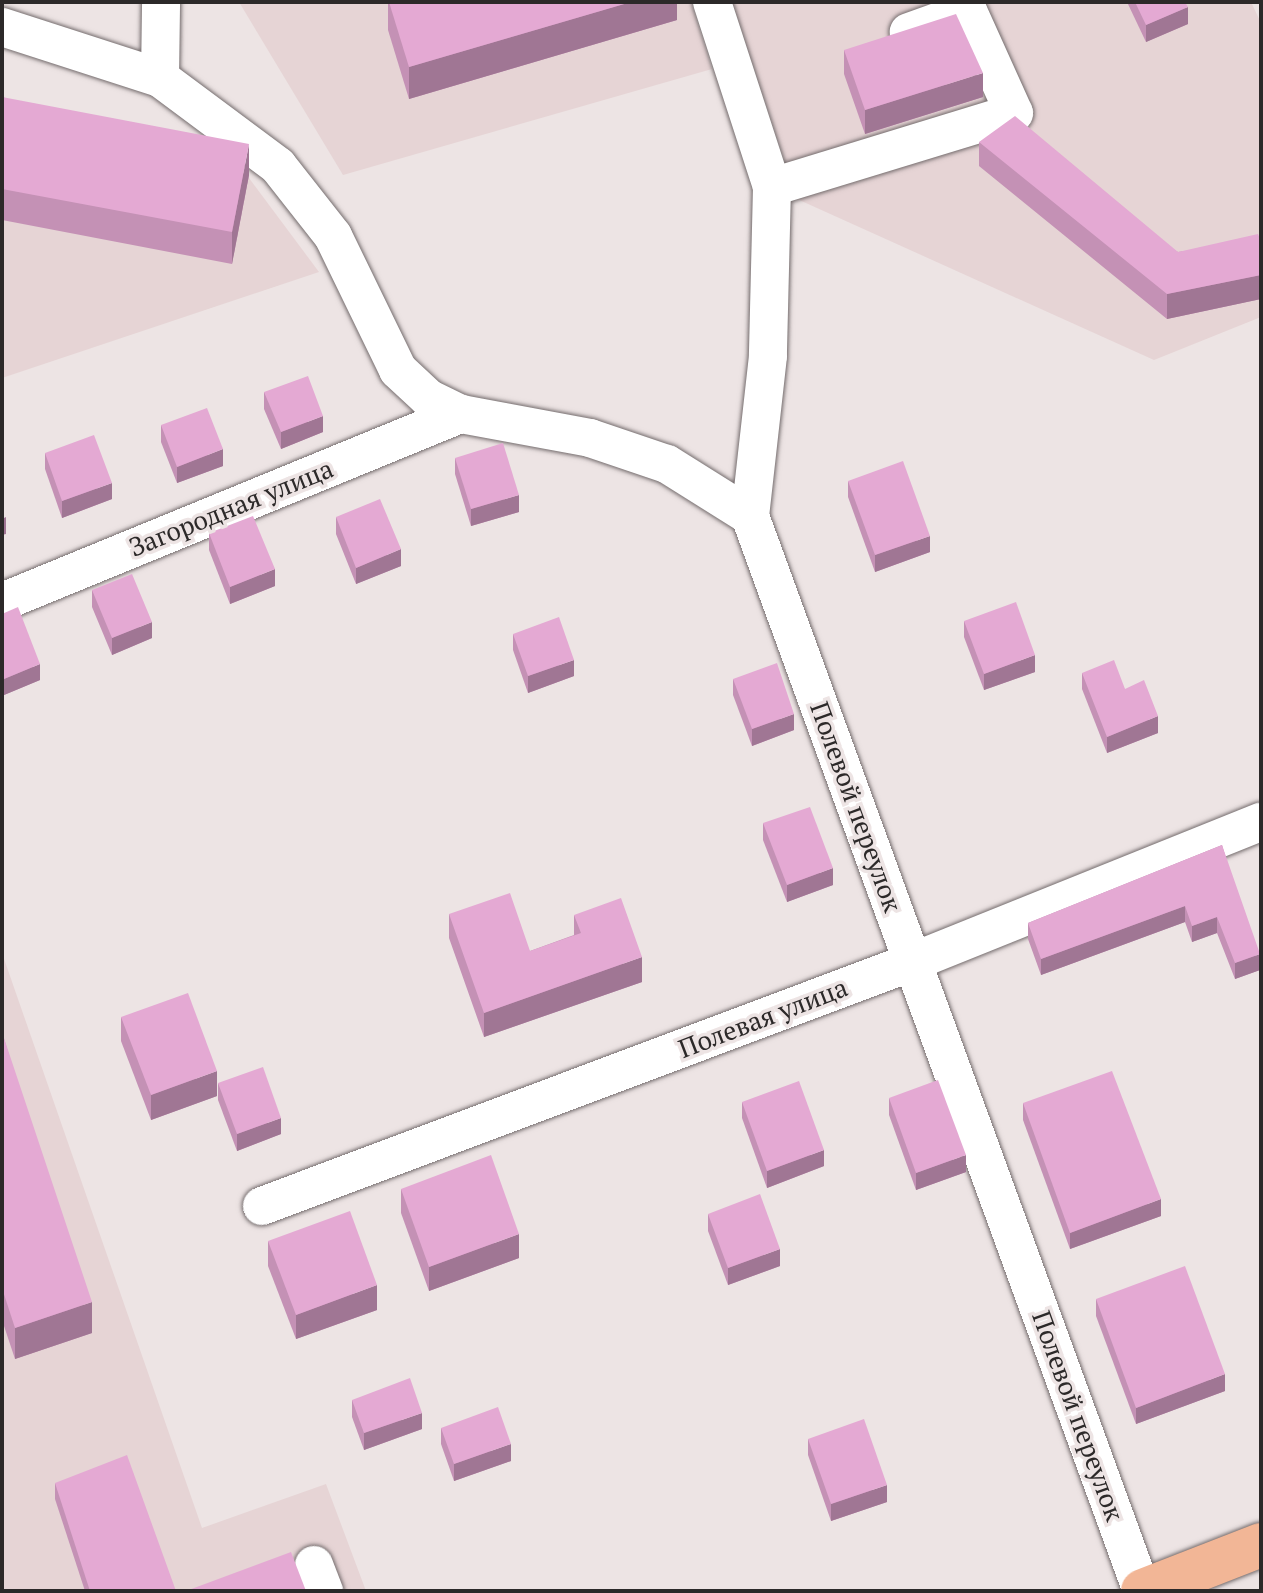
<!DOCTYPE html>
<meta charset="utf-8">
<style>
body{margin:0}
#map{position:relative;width:1263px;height:1593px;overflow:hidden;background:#ede4e4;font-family:"PT Serif",serif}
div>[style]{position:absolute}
.built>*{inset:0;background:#e6d4d5}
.roads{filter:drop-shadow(0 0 2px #746c6d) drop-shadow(0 0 2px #746c6d)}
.minor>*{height:38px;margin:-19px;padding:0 19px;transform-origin:19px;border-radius:19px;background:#fff}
.major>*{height:44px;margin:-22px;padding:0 22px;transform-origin:22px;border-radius:22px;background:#f2b696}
.wall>*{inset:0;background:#c491b5}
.shaded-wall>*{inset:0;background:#a07694}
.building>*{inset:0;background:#e4a9d3}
span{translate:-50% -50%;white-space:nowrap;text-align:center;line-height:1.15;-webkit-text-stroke:7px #ede4e4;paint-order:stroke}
.street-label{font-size:26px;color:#2c2929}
.frame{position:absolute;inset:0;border:4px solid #2c2929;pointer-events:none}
</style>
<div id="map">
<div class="built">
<i style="clip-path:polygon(239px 2px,691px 2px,712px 69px,343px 175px)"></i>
<i style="clip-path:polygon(732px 2px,1251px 2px,1261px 23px,1261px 317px,1154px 360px,797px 199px)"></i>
<i style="clip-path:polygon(2px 108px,243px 170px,319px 272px,2px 378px)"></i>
<i style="clip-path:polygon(2px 953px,202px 1528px,326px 1484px,366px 1591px,2px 1591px)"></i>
</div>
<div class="roads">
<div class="minor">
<i style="left:712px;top:2px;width:194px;rotate:72deg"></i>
<i style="left:772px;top:187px;width:169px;rotate:91.4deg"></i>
<i style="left:768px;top:356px;width:161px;rotate:96.4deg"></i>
<i style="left:750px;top:516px;width:1144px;rotate:69.97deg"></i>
<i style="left:2px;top:27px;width:166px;rotate:17.9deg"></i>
<i style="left:160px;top:78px;width:147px;rotate:36.7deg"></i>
<i style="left:278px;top:166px;width:89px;rotate:51.8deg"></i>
<i style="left:333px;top:236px;width:149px;rotate:64.1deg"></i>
<i style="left:398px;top:370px;width:41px;rotate:43deg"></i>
<i style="left:428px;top:398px;width:37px;rotate:26deg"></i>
<i style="left:461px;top:414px;width:131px;rotate:10.5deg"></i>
<i style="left:590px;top:438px;width:81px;rotate:18.7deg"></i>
<i style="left:667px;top:464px;width:98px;rotate:32.1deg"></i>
<i style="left:160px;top:78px;width:76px;rotate:-89.2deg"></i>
<i style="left:772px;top:187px;width:253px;rotate:-17deg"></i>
<i style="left:1014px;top:113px;width:112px;rotate:-114.3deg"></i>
<i style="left:968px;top:11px;width:63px;rotate:160.4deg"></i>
<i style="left:2px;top:602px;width:496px;rotate:-22.3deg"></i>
<i style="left:262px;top:1206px;width:694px;rotate:-20.58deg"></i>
<i style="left:912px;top:962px;width:376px;rotate:-21.9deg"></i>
<i style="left:314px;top:1565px;width:28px;rotate:69deg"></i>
</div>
<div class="major">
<i style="left:1143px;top:1591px;width:127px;rotate:-21.3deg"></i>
</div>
</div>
<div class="wall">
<i style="clip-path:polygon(388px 2px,677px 2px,677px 20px,409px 99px,388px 30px)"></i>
<i style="clip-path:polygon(1127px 2px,1185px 2px,1188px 24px,1146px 42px)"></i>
<i style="clip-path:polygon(844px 50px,983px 97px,865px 134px,844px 74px)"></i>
<i style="clip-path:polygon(2px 97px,249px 175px,232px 264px,2px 220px)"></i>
<i style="clip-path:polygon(979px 142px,1178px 252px,1261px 241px,1261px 299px,1167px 319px,979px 166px)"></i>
<i style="clip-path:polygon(264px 392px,323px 432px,281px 449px,264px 409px)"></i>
<i style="clip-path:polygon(161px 425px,223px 466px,177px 483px,161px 442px)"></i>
<i style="clip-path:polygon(45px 453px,112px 499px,62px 518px,45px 469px)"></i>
<i style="clip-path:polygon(455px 458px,519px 512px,471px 526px,455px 474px)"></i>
<i style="clip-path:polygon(848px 481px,930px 552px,875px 572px,848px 497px)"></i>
<i style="clip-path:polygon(336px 517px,401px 566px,356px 584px,336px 534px)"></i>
<i style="clip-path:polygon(209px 533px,275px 586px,230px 604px,209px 550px)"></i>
<i style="clip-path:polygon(92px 590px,152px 638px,112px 655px,92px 607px)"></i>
<i style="clip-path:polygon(2px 614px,40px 680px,4px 695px,2px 691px)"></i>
<i style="clip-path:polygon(964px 621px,1035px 672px,984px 690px,964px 637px)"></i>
<i style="clip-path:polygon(513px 634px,574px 676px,528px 693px,513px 650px)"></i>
<i style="clip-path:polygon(1082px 673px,1125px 689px,1158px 733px,1107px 753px,1082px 689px)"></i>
<i style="clip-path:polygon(733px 679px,794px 730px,752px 746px,733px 695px)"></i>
<i style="clip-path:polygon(763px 823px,833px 885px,787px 902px,763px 840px)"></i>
<i style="clip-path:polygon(1222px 845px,1260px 970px,1235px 979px,1217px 933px,1192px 942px,1185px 922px,1041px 975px,1028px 939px,1028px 923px)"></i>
<i style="clip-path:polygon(449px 914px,530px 951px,574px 935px,574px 915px,642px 982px,484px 1037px,449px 938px)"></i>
<i style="clip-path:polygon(121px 1017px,217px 1096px,151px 1120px,121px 1041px)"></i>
<i style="clip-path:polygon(2px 1032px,92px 1333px,15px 1359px,2px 1320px)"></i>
<i style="clip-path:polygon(218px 1083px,281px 1134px,237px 1151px,218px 1100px)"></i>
<i style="clip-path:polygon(889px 1098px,966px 1172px,916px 1190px,889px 1115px)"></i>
<i style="clip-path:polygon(742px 1102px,824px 1166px,767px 1188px,742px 1118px)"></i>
<i style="clip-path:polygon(1023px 1103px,1161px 1216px,1070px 1249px,1023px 1120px)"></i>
<i style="clip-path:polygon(401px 1189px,519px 1258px,429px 1291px,401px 1213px)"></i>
<i style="clip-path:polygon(708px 1214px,780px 1266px,728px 1285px,708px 1231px)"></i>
<i style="clip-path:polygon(268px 1241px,377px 1310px,296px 1339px,268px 1266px)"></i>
<i style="clip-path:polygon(1096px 1299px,1225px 1391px,1136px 1424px,1096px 1316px)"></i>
<i style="clip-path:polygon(352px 1400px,422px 1429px,364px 1450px,352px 1417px)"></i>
<i style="clip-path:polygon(441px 1428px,511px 1461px,454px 1481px,441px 1444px)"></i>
<i style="clip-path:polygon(808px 1439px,887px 1502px,831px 1521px,808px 1455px)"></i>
<i style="clip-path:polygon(55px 1483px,176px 1591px,85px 1591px,55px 1499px)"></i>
</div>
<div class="shaded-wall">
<i style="clip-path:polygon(631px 2px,677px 2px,677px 20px,409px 99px,409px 67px)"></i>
<i style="clip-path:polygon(1188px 7px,1188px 24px,1146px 42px,1146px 25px)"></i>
<i style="clip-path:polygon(983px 73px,983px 97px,865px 134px,865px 110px)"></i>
<i style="clip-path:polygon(249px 144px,249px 175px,232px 264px,232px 232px)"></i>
<i style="clip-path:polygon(1261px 275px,1261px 299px,1167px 319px,1167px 294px)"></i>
<i style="clip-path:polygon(323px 416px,323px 432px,281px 449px,281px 432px)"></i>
<i style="clip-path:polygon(223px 449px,223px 466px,177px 483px,177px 467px)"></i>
<i style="clip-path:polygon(112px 483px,112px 499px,62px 518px,62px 501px)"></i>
<i style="clip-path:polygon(519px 495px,519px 512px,471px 526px,471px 509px)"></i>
<i style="clip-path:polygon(6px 517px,6px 534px,2px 535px,2px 519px)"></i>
<i style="clip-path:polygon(930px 536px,930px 552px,875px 572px,875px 555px)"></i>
<i style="clip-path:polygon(401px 549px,401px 566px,356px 584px,356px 568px)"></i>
<i style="clip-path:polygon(275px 569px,275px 586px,230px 604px,230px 587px)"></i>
<i style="clip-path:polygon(152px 622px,152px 638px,112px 655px,112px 638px)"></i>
<i style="clip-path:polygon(1035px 655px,1035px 672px,984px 690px,984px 674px)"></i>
<i style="clip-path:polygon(574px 660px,574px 676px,528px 693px,528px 676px)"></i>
<i style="clip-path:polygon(40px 664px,40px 680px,4px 695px,4px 679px)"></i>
<i style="clip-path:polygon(794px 714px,794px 730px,752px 746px,752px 729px)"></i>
<i style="clip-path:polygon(1158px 716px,1158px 733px,1107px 753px,1107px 737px)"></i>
<i style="clip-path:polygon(833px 868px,833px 885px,787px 902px,787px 885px)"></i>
<i style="clip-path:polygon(1185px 906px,1185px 922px,1041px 975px,1041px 959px)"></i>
<i style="clip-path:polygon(1217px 917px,1217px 933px,1192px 942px,1192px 926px)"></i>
<i style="clip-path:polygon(1260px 954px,1260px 970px,1235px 979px,1235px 963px)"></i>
<i style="clip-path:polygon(642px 957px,642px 982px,484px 1037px,484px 1013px)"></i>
<i style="clip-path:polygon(217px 1071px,217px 1096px,151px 1120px,151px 1095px)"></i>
<i style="clip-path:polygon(281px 1118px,281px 1134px,237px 1151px,237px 1134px)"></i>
<i style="clip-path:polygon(824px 1150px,824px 1166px,767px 1188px,767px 1171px)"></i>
<i style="clip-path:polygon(966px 1155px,966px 1172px,916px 1190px,916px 1173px)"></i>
<i style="clip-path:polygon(1161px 1199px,1161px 1216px,1070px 1249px,1070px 1233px)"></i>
<i style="clip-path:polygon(519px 1234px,519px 1258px,429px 1291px,429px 1267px)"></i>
<i style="clip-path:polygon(780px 1249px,780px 1266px,728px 1285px,728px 1268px)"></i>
<i style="clip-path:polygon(377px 1285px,377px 1310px,296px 1339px,296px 1315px)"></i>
<i style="clip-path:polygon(92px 1302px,92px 1333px,15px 1359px,15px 1328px)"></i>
<i style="clip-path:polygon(1225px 1374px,1225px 1391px,1136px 1424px,1136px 1408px)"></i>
<i style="clip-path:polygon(422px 1413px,422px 1429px,364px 1450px,364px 1433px)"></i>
<i style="clip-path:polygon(511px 1444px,511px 1461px,454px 1481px,454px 1464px)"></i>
<i style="clip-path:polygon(887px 1485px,887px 1502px,831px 1521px,831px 1504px)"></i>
</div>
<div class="building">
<i style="clip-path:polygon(389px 2px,631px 2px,409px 67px)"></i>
<i style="clip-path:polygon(1135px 2px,1185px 2px,1188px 7px,1146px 25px)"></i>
<i style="clip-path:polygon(956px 14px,983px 73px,865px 110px,844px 50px)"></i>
<i style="clip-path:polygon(2px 97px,249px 144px,232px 232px,2px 189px)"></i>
<i style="clip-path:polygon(1015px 116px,1178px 252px,1258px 234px,1261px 241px,1261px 275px,1167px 294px,979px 142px)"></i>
<i style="clip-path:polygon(308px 376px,323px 416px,281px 432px,264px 392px)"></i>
<i style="clip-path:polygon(207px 408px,223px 449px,177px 467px,161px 425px)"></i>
<i style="clip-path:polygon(94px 435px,112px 483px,62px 501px,45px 453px)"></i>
<i style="clip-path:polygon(503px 443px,519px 495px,471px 509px,455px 458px)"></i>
<i style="clip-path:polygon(903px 461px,930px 536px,875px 555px,848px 481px)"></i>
<i style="clip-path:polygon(380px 499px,401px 549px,356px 568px,336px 517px)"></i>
<i style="clip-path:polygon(253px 516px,275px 569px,230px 587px,209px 533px)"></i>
<i style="clip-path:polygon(132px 574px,152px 622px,112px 638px,92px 590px)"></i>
<i style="clip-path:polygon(1016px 602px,1035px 655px,984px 674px,964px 621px)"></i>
<i style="clip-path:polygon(18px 607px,40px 664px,4px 679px,2px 674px,2px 614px)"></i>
<i style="clip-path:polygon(559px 617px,574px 660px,528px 676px,513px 634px)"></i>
<i style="clip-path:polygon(1114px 660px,1125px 689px,1144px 680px,1158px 716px,1107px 737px,1082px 673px)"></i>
<i style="clip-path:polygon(777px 663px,794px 714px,752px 729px,733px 679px)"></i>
<i style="clip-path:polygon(810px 807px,833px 868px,787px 885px,763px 823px)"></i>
<i style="clip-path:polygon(1222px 845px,1260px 954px,1235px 963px,1217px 917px,1192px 926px,1185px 906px,1041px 959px,1028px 923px)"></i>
<i style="clip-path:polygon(510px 893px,530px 951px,581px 933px,574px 915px,621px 898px,642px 957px,484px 1013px,449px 914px)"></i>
<i style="clip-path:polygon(188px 993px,217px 1071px,151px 1095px,121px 1017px)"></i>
<i style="clip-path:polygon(2px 1032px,92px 1302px,15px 1328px,2px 1288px)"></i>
<i style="clip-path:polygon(263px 1067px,281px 1118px,237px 1134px,218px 1083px)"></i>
<i style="clip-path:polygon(1112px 1071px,1161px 1199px,1070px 1233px,1023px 1103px)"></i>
<i style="clip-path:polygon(938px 1080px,966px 1155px,916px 1173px,889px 1098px)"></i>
<i style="clip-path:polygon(799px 1081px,824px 1150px,767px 1171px,742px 1102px)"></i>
<i style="clip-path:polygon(491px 1155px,519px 1234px,429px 1267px,401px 1189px)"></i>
<i style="clip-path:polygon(760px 1194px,780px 1249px,728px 1268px,708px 1214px)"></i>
<i style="clip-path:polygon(350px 1211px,377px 1285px,296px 1315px,268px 1241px)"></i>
<i style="clip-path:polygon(1185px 1266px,1225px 1374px,1136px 1408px,1096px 1299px)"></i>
<i style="clip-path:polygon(410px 1378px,422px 1413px,364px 1433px,352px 1400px)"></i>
<i style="clip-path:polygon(498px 1407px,511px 1444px,454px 1464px,441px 1428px)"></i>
<i style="clip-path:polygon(864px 1419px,887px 1485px,831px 1504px,808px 1439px)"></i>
<i style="clip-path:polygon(127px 1455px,176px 1591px,90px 1591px,55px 1483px)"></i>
<i style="clip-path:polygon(291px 1552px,306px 1591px,186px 1591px)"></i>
</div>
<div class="street-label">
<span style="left:231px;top:508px;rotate:-22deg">Загородная улица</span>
<span style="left:856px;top:807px;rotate:70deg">Полевой переулок</span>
<span style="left:763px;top:1018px;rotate:-21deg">Полевая улица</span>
<span style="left:1078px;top:1416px;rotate:70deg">Полевой переулок</span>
</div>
<div class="frame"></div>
</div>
